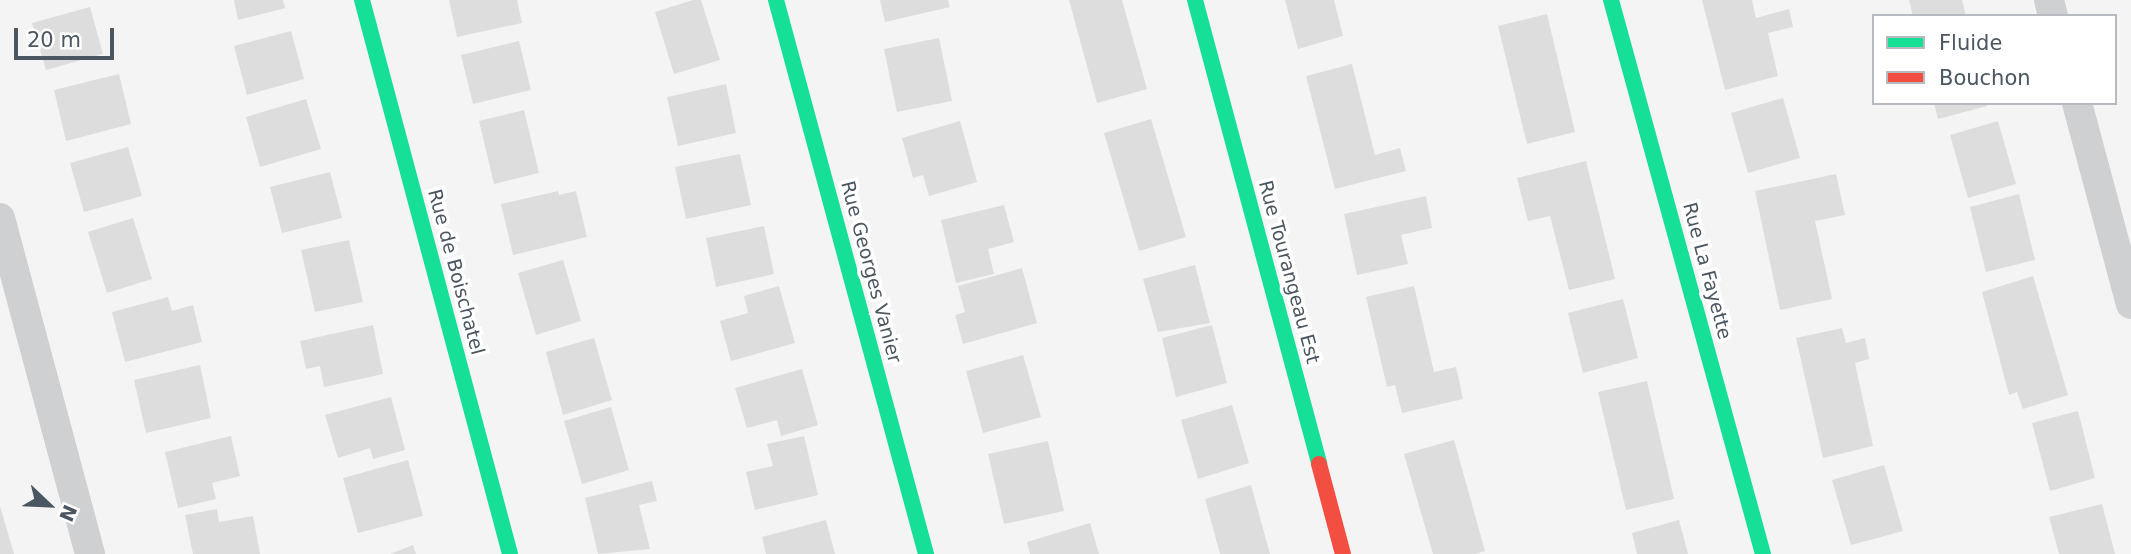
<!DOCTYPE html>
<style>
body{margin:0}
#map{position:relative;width:2131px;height:554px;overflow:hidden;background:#f4f4f4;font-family:"DejaVu Sans",sans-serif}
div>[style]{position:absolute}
.building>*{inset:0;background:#ddddde}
.street>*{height:30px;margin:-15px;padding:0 15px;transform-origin:15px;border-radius:15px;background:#ced0d2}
.fast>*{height:16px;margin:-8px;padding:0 8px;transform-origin:8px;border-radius:8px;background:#16e098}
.jam>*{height:16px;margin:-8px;padding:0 8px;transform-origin:8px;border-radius:8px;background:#f24e42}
span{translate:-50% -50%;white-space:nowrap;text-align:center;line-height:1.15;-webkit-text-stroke:7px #fff;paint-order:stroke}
.street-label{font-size:19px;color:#4a5661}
.legend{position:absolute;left:1872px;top:14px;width:245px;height:91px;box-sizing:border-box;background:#fff;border:2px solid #b7bbc0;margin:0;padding:9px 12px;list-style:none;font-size:21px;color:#4a5661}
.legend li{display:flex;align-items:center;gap:14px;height:35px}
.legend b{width:35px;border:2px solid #b7bbc0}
.north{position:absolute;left:14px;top:470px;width:70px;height:70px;-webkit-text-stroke:5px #fff;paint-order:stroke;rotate:113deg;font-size:19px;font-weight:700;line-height:28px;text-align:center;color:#4a5661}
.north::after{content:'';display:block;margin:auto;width:24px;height:32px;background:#4a5661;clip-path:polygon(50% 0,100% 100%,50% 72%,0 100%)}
.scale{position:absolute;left:14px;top:28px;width:100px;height:32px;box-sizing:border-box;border:4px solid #4a5661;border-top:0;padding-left:9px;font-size:21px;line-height:24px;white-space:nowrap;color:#4a5661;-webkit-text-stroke:5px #fff;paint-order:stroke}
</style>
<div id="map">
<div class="building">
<i style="clip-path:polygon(234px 0,283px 0,285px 8px,238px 20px)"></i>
<i style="clip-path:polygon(449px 0,517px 0,522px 23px,457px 37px)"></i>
<i style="clip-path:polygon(693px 0,701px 0,720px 60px,674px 74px,655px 12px)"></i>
<i style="clip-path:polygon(880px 0,948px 0,950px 7px,885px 22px)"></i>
<i style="clip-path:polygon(1069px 0,1122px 0,1147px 89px,1097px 103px)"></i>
<i style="clip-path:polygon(1285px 0,1334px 0,1343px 36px,1298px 49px)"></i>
<i style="clip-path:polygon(1702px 0,1752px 0,1756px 18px,1789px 9px,1793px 27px,1768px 33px,1778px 76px,1725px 90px)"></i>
<i style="clip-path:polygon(1909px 0,1962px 0,1966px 16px,1913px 16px)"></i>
<i style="clip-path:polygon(90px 7px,103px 54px,46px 70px,32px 23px)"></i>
<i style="clip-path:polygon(1547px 14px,1575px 132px,1527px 144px,1498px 26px)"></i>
<i style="clip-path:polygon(291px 31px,304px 79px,247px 95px,234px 46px)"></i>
<i style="clip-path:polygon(939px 38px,952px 101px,897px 112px,884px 49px)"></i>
<i style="clip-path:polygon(519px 41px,531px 90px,473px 104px,461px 55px)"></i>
<i style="clip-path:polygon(1352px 64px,1375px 155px,1400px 148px,1406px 171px,1335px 189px,1306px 76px)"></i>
<i style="clip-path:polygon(119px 74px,131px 124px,66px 141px,54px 90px)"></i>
<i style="clip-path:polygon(726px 84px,736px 133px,678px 146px,667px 97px)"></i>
<i style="clip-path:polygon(1783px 98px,1800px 158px,1748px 173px,1731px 113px)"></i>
<i style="clip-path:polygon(306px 99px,321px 149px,260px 167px,246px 117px)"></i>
<i style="clip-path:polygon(1934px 103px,1987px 103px,1987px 106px,1938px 119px)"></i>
<i style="clip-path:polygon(524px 110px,539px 173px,494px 184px,479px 121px)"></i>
<i style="clip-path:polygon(1151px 119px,1186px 237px,1139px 251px,1104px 133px)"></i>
<i style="clip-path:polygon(960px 121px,977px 182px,929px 196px,923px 175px,913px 178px,902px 138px)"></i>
<i style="clip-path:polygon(1998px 121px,2016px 184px,1968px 198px,1950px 135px)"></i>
<i style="clip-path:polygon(128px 147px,142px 196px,84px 212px,70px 163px)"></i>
<i style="clip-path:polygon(740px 154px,751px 205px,686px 219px,675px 167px)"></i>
<i style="clip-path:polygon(1586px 161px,1615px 279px,1569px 290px,1550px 216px,1528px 221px,1517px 178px)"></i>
<i style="clip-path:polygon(330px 172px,342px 218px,282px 233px,270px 187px)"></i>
<i style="clip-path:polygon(1836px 174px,1845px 215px,1815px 221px,1832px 299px,1780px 310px,1755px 191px)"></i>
<i style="clip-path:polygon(558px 191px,559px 195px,576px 191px,587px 237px,513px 255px,501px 204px)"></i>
<i style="clip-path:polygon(2019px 194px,2035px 260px,1986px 272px,1970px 207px)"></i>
<i style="clip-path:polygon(1426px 196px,1432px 228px,1401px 235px,1408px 264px,1357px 275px,1344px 214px)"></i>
<i style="clip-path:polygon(1004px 205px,1014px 242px,988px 249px,994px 274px,956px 283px,941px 220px)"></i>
<i style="clip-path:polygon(133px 218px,152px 279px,107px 293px,88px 232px)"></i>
<i style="clip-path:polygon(764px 226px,774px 274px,716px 287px,706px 238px)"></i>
<i style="clip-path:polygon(349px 240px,363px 302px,315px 312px,301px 250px)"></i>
<i style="clip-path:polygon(563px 260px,581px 321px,536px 335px,518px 273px)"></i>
<i style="clip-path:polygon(1195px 265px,1210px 323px,1158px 332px,1143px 279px)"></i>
<i style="clip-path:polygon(1022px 268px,1037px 323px,963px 344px,955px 315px,965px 312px,958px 286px)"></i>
<i style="clip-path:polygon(2033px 276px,2068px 395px,2023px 409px,2017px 392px,2009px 395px,1982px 292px)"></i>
<i style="clip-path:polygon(779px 286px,795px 343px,731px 361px,720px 321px,748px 313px,744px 296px)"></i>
<i style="clip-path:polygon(1414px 286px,1434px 372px,1456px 367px,1463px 399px,1402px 413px,1395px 385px,1387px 387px,1366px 297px)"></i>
<i style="clip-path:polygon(168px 297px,172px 311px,193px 305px,202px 342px,125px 362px,112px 312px)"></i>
<i style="clip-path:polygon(1623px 299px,1638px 358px,1583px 373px,1568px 313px)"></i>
<i style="clip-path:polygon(373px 325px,383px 374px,324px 387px,320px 366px,306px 369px,300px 341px)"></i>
<i style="clip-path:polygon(1212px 325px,1227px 383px,1176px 397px,1162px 338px)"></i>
<i style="clip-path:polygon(1842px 328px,1846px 343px,1865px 338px,1869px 359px,1855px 363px,1873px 446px,1823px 458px,1796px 338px)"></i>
<i style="clip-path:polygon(594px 338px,612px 400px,563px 415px,546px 352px)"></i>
<i style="clip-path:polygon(1023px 355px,1041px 417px,983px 433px,966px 371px)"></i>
<i style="clip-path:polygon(200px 365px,211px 418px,146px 433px,134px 380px)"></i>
<i style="clip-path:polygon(802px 369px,818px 425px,781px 436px,777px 420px,747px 428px,735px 388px)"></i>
<i style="clip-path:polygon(1647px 381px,1674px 499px,1626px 510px,1598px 392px)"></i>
<i style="clip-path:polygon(391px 397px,405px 450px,373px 459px,370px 448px,338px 458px,325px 415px)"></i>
<i style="clip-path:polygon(1232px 405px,1249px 463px,1198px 479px,1181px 420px)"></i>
<i style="clip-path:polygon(611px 407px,629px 470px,582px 484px,564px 421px)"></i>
<i style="clip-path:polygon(2078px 411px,2095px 478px,2050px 491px,2032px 423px)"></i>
<i style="clip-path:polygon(231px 436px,240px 476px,212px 483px,216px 499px,178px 508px,165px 452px)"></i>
<i style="clip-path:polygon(804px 436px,818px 495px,755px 510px,746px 472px,773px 466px,767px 444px)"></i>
<i style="clip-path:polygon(1454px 440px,1485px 551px,1475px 554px,1433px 554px,1404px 454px)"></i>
<i style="clip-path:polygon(1048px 441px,1064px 511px,1004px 524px,988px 454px)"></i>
<i style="clip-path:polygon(408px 460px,423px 516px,358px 533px,343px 478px)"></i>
<i style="clip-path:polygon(1884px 465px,1903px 531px,1851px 545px,1832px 480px)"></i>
<i style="clip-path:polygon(652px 481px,657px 501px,639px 505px,650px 549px,598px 554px,585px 498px)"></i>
<i style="clip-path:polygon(1251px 485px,1270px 554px,1220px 554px,1205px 499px)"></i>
<i style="clip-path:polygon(2102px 504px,2115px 554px,2059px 554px,2049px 517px)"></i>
<i style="clip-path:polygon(0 506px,14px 554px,0 554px)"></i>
<i style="clip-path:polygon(217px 509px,219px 522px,253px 516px,260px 554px,193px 554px,185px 515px)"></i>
<i style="clip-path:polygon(826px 520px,835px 554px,766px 554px,762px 537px)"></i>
<i style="clip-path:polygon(1679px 520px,1688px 554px,1637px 554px,1632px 533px)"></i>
<i style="clip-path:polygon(1090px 523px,1099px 554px,1030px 554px,1027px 542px)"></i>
<i style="clip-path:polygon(413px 545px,416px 554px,390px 554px)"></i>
</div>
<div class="street">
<i style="left:2049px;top:0;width:16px;rotate:76deg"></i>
<i style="left:2077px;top:103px;width:208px;rotate:75deg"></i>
<i style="left:0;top:218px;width:348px;rotate:75deg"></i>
</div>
<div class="fast">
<i style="left:362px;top:0;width:573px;rotate:75.04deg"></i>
<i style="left:776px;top:0;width:574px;rotate:74.85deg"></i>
<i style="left:1195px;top:0;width:480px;rotate:75deg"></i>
<i style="left:1611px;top:0;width:574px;rotate:74.66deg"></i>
</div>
<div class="jam">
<i style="left:1319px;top:464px;width:93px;rotate:75.1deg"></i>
</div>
<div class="street-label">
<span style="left:1707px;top:271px;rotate:75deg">Rue La Fayette</span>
<span style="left:456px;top:272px;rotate:75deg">Rue de Boischatel</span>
<span style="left:871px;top:272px;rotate:75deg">Rue Georges Vanier</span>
<span style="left:1289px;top:272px;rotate:75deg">Rue Tourangeau Est</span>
</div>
<ul class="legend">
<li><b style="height:9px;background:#16e098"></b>Fluide</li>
<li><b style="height:9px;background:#f24e42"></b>Bouchon</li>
</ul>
<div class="north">N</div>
<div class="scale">20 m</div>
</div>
